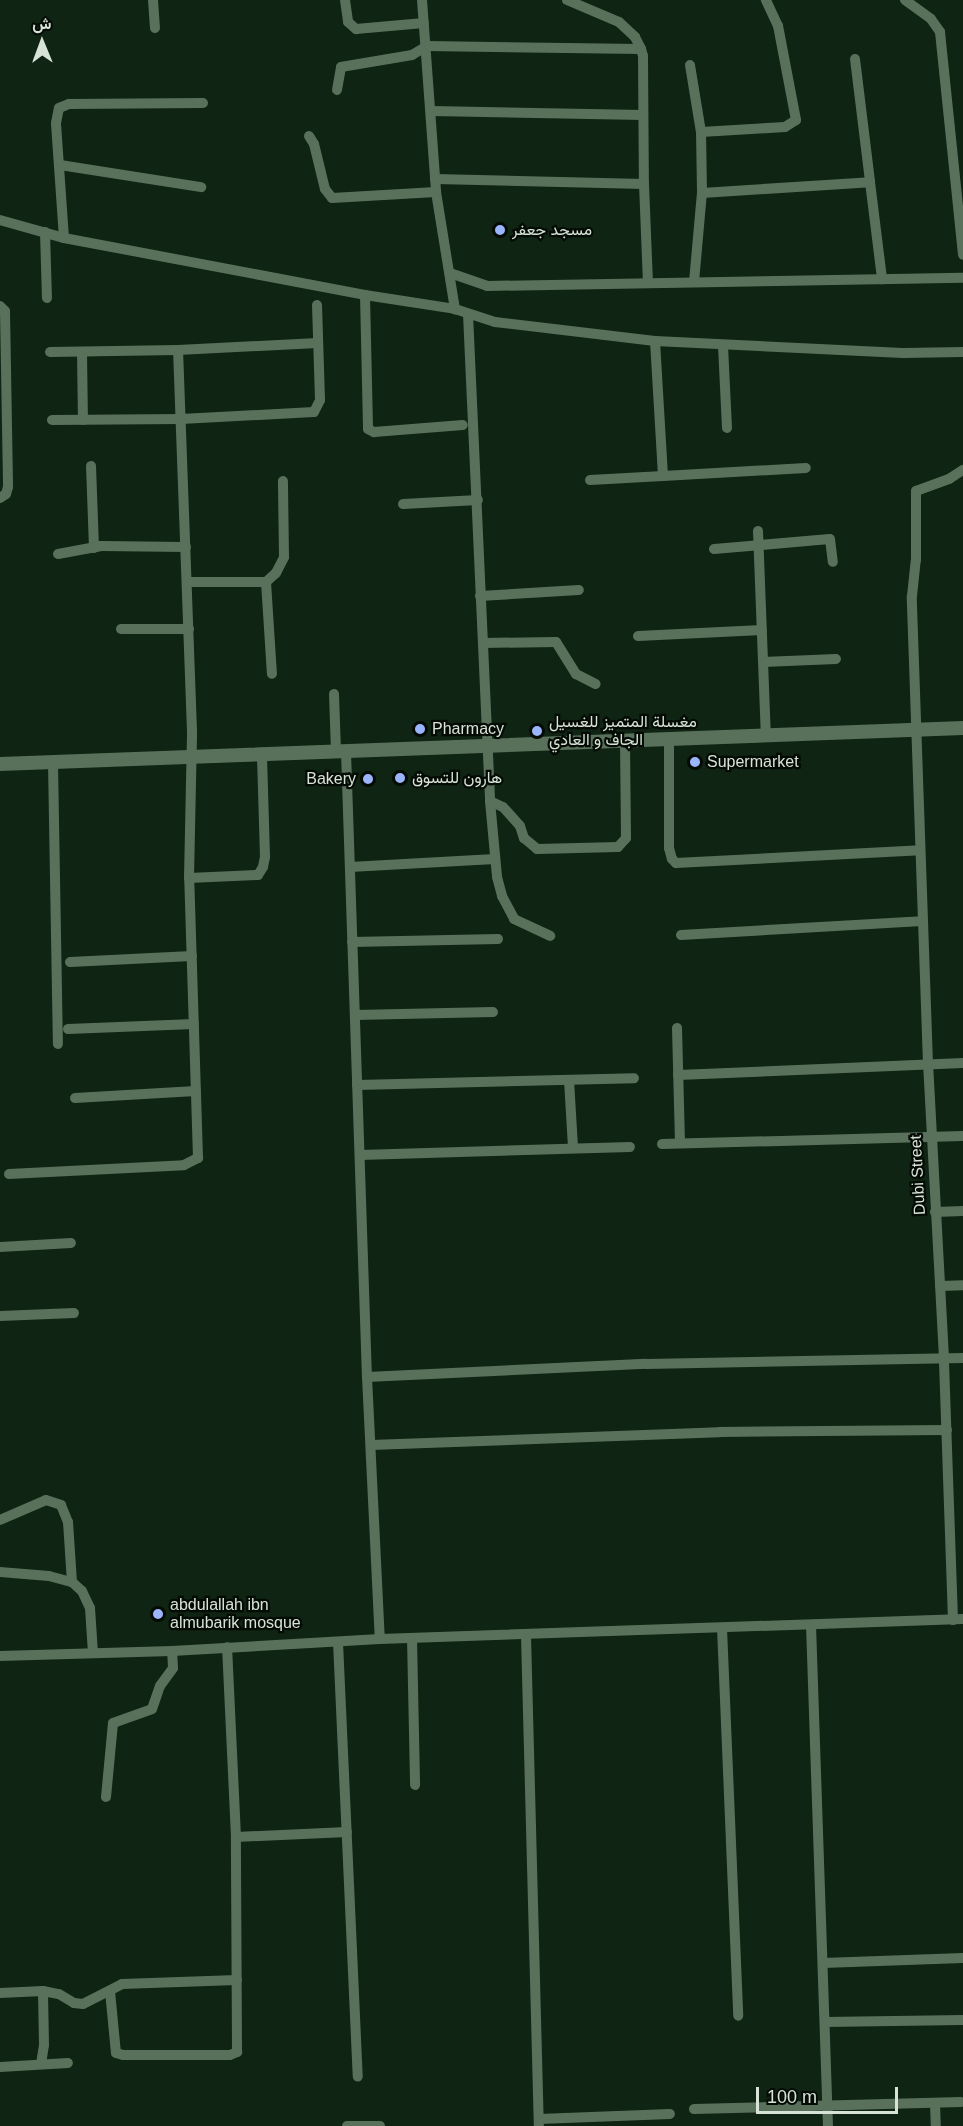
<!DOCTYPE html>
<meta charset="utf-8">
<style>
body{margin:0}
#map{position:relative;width:963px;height:2126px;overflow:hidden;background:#0f2412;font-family:Helvetica,Vazirmatn,sans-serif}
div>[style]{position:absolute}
.minor>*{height:10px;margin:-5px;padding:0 5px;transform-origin:5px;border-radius:5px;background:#59715b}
.tertiary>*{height:14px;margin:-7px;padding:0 7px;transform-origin:7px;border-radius:7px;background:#59715b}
.dots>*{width:16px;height:16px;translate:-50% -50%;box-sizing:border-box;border:3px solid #040b04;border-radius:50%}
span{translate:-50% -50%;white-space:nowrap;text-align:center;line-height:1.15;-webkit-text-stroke:4.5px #040b04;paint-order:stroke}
.poi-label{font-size:16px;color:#d6e3d6}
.left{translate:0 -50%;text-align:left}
.right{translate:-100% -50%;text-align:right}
.street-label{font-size:16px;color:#d6e3d6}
.north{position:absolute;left:12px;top:12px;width:60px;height:60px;-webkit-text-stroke:4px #040b04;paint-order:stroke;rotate:359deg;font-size:16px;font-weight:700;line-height:24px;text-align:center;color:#d6e3d6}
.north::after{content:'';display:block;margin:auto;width:21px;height:27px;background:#d6e3d6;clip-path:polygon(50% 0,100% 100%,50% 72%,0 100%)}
.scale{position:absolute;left:756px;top:2087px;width:142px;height:27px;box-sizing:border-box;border:3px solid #d6e3d6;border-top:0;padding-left:8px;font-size:18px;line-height:21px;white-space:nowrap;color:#d6e3d6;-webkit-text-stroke:4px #040b04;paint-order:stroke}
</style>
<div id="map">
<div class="minor">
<i style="left:153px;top:0;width:28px;rotate:86deg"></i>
<i style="left:345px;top:0;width:22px;rotate:82deg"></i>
<i style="left:348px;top:22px;width:11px;rotate:41deg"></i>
<i style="left:356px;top:29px;width:68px;rotate:-5deg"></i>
<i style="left:422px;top:0;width:193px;rotate:85.8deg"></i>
<i style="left:436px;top:192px;width:119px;rotate:80.8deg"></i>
<i style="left:455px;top:309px;width:42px;rotate:18deg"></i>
<i style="left:495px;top:322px;width:161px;rotate:6.8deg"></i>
<i style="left:655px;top:341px;width:248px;rotate:2.8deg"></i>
<i style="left:903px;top:353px;width:60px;rotate:-1deg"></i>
<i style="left:567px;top:0;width:56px;rotate:22.9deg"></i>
<i style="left:619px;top:22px;width:22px;rotate:43deg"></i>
<i style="left:635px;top:37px;width:13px;rotate:63deg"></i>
<i style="left:905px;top:0;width:32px;rotate:36deg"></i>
<i style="left:931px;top:19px;width:16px;rotate:55deg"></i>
<i style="left:940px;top:32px;width:224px;rotate:84.1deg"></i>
<i style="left:855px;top:59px;width:124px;rotate:83deg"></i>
<i style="left:690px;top:65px;width:68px;rotate:80.7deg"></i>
<i style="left:337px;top:90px;width:23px;rotate:-80deg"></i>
<i style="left:341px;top:67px;width:72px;rotate:-9.6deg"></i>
<i style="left:412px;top:55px;width:17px;rotate:-31deg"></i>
<i style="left:427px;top:46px;width:214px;rotate:0.8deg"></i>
<i style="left:641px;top:49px;width:7px;rotate:74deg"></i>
<i style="left:643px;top:56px;width:128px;rotate:89.6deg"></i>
<i style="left:431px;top:111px;width:212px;rotate:1.1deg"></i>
<i style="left:309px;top:136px;width:9px;rotate:58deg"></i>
<i style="left:314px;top:144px;width:46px;rotate:76.3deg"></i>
<i style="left:325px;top:189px;width:11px;rotate:52deg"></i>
<i style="left:332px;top:198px;width:104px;rotate:-3.3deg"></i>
<i style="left:60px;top:165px;width:143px;rotate:8.9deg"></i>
<i style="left:435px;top:179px;width:209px;rotate:1.4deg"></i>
<i style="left:644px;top:184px;width:99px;rotate:87.7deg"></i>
<i style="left:702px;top:193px;width:61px;rotate:-90.9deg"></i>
<i style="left:701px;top:132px;width:84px;rotate:-3.4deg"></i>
<i style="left:785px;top:127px;width:13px;rotate:-32deg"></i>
<i style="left:796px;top:120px;width:96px;rotate:-100.8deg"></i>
<i style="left:778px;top:26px;width:29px;rotate:-115deg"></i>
<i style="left:0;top:220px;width:66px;rotate:15.7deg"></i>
<i style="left:64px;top:238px;width:306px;rotate:10.7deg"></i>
<i style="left:365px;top:295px;width:91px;rotate:8.8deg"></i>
<i style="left:45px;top:232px;width:66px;rotate:88.3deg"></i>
<i style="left:64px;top:238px;width:115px;rotate:-94deg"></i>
<i style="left:56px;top:123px;width:15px;rotate:-79deg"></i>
<i style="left:59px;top:108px;width:11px;rotate:-22deg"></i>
<i style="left:69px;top:104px;width:134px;rotate:-0.4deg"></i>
<i style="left:450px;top:273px;width:39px;rotate:19deg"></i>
<i style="left:487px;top:286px;width:476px;rotate:-1deg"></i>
<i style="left:694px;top:282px;width:89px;rotate:-84.9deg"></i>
<i style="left:702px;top:193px;width:168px;rotate:-3.7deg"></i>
<i style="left:870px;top:182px;width:98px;rotate:82.9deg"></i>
<i style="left:365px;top:295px;width:134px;rotate:88.7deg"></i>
<i style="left:368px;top:429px;width:7px;rotate:27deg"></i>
<i style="left:374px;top:432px;width:89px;rotate:-4.5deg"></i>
<i style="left:0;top:306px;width:7px;rotate:45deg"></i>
<i style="left:5px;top:311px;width:176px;rotate:89deg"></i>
<i style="left:8px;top:487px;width:7px;rotate:106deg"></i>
<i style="left:6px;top:494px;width:7px;rotate:146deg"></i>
<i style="left:468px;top:314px;width:487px;rotate:87.4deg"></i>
<i style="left:490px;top:801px;width:76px;rotate:84.7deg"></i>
<i style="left:497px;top:877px;width:20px;rotate:75deg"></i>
<i style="left:502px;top:896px;width:26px;rotate:62deg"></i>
<i style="left:514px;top:919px;width:40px;rotate:25deg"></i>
<i style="left:655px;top:341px;width:135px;rotate:86.6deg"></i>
<i style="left:663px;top:476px;width:143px;rotate:-3.2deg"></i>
<i style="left:723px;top:346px;width:82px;rotate:87.2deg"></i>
<i style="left:50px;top:352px;width:128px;rotate:-0.9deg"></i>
<i style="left:178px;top:350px;width:140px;rotate:-2.9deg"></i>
<i style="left:82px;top:352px;width:68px;rotate:89.2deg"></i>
<i style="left:52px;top:420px;width:129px;rotate:-0.4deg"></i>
<i style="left:181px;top:419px;width:133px;rotate:-3deg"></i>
<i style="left:314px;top:412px;width:13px;rotate:-63deg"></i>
<i style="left:320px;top:400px;width:95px;rotate:-91.8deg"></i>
<i style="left:91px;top:466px;width:82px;rotate:87.9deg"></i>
<i style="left:590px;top:480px;width:73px;rotate:-3.1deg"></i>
<i style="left:403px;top:504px;width:75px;rotate:-3.1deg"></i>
<i style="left:758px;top:531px;width:204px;rotate:87.8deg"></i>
<i style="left:714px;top:549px;width:116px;rotate:-4.9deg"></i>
<i style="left:830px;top:539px;width:23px;rotate:83deg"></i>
<i style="left:58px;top:554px;width:44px;rotate:-10.5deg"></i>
<i style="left:101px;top:546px;width:85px;rotate:0.7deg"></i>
<i style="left:187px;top:582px;width:79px"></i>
<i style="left:266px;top:582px;width:13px;rotate:-42deg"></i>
<i style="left:276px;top:573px;width:18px;rotate:-63deg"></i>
<i style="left:284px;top:557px;width:76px;rotate:-90.8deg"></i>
<i style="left:266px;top:582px;width:92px;rotate:86.3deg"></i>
<i style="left:480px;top:596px;width:99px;rotate:-3.5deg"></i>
<i style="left:121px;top:629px;width:68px"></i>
<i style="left:638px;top:636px;width:124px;rotate:-2.8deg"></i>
<i style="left:483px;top:643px;width:73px;rotate:-0.8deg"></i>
<i style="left:556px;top:642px;width:38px;rotate:58deg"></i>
<i style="left:576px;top:674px;width:22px;rotate:27deg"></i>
<i style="left:763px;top:662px;width:73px;rotate:-2.4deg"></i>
<i style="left:334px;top:694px;width:58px;rotate:88deg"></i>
<i style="left:669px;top:739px;width:109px;rotate:90deg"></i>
<i style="left:669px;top:848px;width:11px;rotate:75deg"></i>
<i style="left:672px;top:859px;width:6px;rotate:45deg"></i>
<i style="left:676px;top:863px;width:244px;rotate:-3deg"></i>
<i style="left:346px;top:752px;width:625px;rotate:88.08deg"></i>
<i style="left:367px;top:1377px;width:262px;rotate:87.2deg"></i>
<i style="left:53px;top:763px;width:281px;rotate:89deg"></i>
<i style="left:490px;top:801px;width:14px;rotate:25deg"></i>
<i style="left:503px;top:807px;width:25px;rotate:48deg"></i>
<i style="left:520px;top:826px;width:13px;rotate:72deg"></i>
<i style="left:524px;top:838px;width:17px;rotate:40deg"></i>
<i style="left:537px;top:849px;width:81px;rotate:-1.4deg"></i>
<i style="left:618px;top:847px;width:12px;rotate:-48deg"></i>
<i style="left:626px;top:838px;width:97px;rotate:-90.6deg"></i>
<i style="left:350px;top:867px;width:145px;rotate:-3.2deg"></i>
<i style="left:189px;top:878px;width:69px;rotate:-2.5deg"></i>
<i style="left:258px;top:875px;width:9px;rotate:-58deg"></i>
<i style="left:263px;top:867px;width:10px;rotate:-79deg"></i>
<i style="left:265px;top:857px;width:102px;rotate:-91.7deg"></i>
<i style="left:681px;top:935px;width:241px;rotate:-3.3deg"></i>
<i style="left:352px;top:942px;width:146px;rotate:-1.2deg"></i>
<i style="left:70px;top:962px;width:122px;rotate:-2.8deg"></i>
<i style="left:355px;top:1015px;width:138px;rotate:-1.2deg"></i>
<i style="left:677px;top:1028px;width:115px;rotate:88.5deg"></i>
<i style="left:68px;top:1029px;width:126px;rotate:-2.3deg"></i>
<i style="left:678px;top:1075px;width:285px;rotate:-2.4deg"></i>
<i style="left:569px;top:1080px;width:68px;rotate:86.6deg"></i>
<i style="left:357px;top:1085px;width:277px;rotate:-1.4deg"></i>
<i style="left:75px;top:1098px;width:121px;rotate:-3.3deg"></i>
<i style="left:662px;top:1144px;width:301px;rotate:-1.5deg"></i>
<i style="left:360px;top:1155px;width:270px;rotate:-1.7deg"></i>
<i style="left:9px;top:1174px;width:175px;rotate:-2.9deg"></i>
<i style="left:184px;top:1165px;width:16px;rotate:-27deg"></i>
<i style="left:198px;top:1158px;width:280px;rotate:-91.8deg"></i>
<i style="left:189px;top:878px;width:147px;rotate:-88.8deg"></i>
<i style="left:192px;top:731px;width:381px;rotate:-92.1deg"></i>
<i style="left:935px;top:1212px;width:28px;rotate:-2deg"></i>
<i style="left:0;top:1247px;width:71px;rotate:-3.2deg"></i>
<i style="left:940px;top:1286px;width:23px;rotate:-2deg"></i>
<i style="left:0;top:1316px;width:74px;rotate:-2.3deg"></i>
<i style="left:367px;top:1377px;width:279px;rotate:-2.7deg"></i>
<i style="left:646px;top:1364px;width:317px;rotate:-1.1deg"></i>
<i style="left:371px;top:1445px;width:348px;rotate:-2.1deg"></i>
<i style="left:719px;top:1432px;width:228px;rotate:-0.5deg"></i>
<i style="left:0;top:1520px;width:50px;rotate:-23.5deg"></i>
<i style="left:46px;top:1500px;width:16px;rotate:18deg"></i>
<i style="left:61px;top:1505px;width:18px;rotate:68deg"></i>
<i style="left:68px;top:1522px;width:60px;rotate:86.2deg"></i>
<i style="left:0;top:1572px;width:49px;rotate:4.7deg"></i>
<i style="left:49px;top:1576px;width:24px;rotate:15deg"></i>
<i style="left:72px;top:1582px;width:13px;rotate:42deg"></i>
<i style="left:82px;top:1591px;width:19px;rotate:65deg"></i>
<i style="left:90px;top:1608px;width:45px;rotate:86.2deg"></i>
<i style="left:953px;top:1620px;width:262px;rotate:-92deg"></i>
<i style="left:944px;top:1358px;width:294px;rotate:-93.1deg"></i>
<i style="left:928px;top:1064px;width:468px;rotate:-92deg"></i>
<i style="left:912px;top:596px;width:36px;rotate:-84deg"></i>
<i style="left:916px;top:560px;width:69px;rotate:-90deg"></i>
<i style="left:916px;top:491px;width:35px;rotate:-20deg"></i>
<i style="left:949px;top:479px;width:17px;rotate:-33deg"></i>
<i style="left:811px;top:1625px;width:501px;rotate:88.06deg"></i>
<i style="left:722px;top:1628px;width:388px;rotate:87.6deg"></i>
<i style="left:526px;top:1636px;width:490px;rotate:88.5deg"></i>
<i style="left:412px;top:1638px;width:147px;rotate:88.8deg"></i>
<i style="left:338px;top:1642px;width:435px;rotate:87.4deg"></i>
<i style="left:0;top:1656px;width:172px;rotate:-1.7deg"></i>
<i style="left:172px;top:1651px;width:208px;rotate:-3.3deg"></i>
<i style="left:380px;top:1639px;width:583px;rotate:-1.96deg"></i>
<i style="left:106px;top:1797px;width:74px;rotate:-84.6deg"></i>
<i style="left:113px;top:1723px;width:41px;rotate:-19.7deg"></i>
<i style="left:152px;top:1709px;width:24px;rotate:-71deg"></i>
<i style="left:160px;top:1686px;width:22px;rotate:-54deg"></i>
<i style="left:173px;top:1668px;width:17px;rotate:-93deg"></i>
<i style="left:236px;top:1837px;width:111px;rotate:-2.6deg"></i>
<i style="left:823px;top:1963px;width:140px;rotate:-2deg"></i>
<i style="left:110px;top:1991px;width:62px;rotate:84.5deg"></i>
<i style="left:116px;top:2053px;width:7px;rotate:16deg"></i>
<i style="left:123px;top:2055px;width:107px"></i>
<i style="left:230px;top:2055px;width:8px;rotate:-23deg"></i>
<i style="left:237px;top:2052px;width:215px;rotate:-90.3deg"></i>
<i style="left:236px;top:1837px;width:190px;rotate:-92.7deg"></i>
<i style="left:0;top:1993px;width:43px;rotate:-2.7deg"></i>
<i style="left:43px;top:1991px;width:16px;rotate:11deg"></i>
<i style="left:59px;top:1994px;width:17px;rotate:31deg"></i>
<i style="left:74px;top:2003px;width:9px;rotate:6deg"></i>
<i style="left:83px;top:2004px;width:44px;rotate:-27.1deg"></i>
<i style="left:122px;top:1984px;width:115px;rotate:-2deg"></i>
<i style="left:825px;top:2022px;width:138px;rotate:-0.8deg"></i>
<i style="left:41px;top:2064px;width:19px;rotate:-81deg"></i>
<i style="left:44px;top:2045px;width:54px;rotate:-91.1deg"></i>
<i style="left:0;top:2067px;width:68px;rotate:-3.4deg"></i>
<i style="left:935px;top:2103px;width:23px;rotate:88deg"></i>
<i style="left:694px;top:2109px;width:267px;rotate:-1.5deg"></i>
<i style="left:539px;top:2119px;width:131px;rotate:-2.2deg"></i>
<i style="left:347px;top:2126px;width:33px"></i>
</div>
<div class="tertiary">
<i style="left:0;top:764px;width:964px;rotate:-2.14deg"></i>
</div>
<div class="dots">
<i style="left:500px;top:230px;background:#9bb5fd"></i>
<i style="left:420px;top:729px;background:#9bb5fd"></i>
<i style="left:537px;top:731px;background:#9bb5fd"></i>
<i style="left:695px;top:762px;background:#9bb5fd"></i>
<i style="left:400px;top:778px;background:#9bb5fd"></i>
<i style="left:368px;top:779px;background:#9bb5fd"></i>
<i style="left:158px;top:1614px;background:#9bb5fd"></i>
</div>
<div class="poi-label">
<span class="left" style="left:512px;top:230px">مسجد جعفر</span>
<span class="left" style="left:549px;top:731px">مغسلة المتميز للغسيل<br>الجاف و العادي</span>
<span class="left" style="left:432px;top:729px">Pharmacy</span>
<span class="left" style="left:707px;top:762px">Supermarket</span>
<span class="left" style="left:412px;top:778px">هارون للتسوق</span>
<span class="right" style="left:356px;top:779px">Bakery</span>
<span class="left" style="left:170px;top:1614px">abdulallah ibn<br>almubarik mosque</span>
</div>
<div class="street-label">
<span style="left:918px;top:1175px;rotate:-93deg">Dubi Street</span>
</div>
<div class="north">ش</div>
<div class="scale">100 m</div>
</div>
